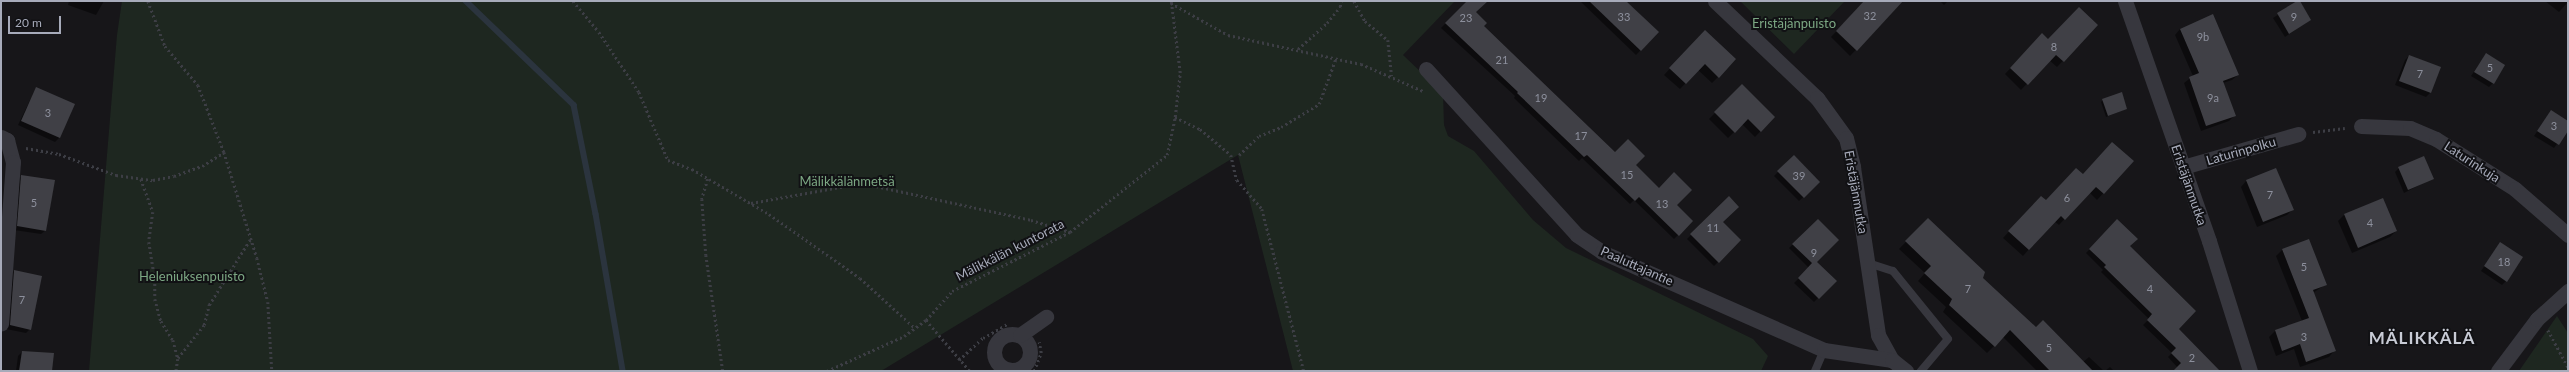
<!DOCTYPE html>
<meta charset="utf-8">
<style>
body{margin:0}
#map{position:relative;width:2569px;height:372px;overflow:hidden;background:#171619;font-family:Lato,sans-serif}
div>[style]{position:absolute}
.green>*{inset:0;background:#1e2720}
.shadow>*{inset:0;background:#0007}
.stream>*{height:5.5px;margin:-2.75px;padding:0 2.75px;transform-origin:2.75px;border-radius:2.75px;background:#2b343e}
.building>*{inset:0;background:#404046}
.path>*{height:2.5px;margin-top:-1.25px;transform-origin:0;background:repeating-linear-gradient(90deg,#3d3e45 0 2px,transparent 0 5px)}
.service>*{height:8px;margin:-4px;padding:0 4px;transform-origin:4px;border-radius:4px;background:#37373e}
.minor>*{height:15px;margin:-7.5px;padding:0 7.5px;transform-origin:7.5px;border-radius:7.5px;background:#37373e}
.minor>.ring{margin:-7.5px;padding:0;box-sizing:content-box;background:none;border:15px solid #37373e;border-radius:50%}
span{translate:-50% -50%;white-space:nowrap;text-align:center;line-height:1.15;-webkit-text-stroke:4px #111114;paint-order:stroke}
.number-label{font-size:11px;color:#8d909d}
.number-label span{-webkit-text-stroke-width:0}
.park-label{font-size:13px;color:#7ca783}
.street-label{font-size:13px;color:#a7abba}
.district-label{font-size:17px;color:#c8cbd5;font-weight:700;letter-spacing:1px}
.frame{position:absolute;inset:0;border:2px solid #a7abba;pointer-events:none}
.scale{position:absolute;left:8px;top:16px;width:53px;height:18px;box-sizing:border-box;border:2px solid #a7abba;border-top:0;padding-left:5px;font-size:12px;line-height:14px;white-space:nowrap;color:#a7abba;-webkit-text-stroke:3px #111114;paint-order:stroke}
</style>
<div id="map">
<div class="green">
<i style="clip-path:polygon(122px 1px,1455px 1px,1403px 55px,1443px 93px,1444px 125px,1448px 136px,1474px 151px,1533px 220px,1566px 248px,1753px 339px,1768px 356px,1761px 371px,1293px 371px,1238px 155px,881px 371px,89px 371px,117px 35px)"></i>
<i style="clip-path:polygon(1740px 1px,1845px 1px,1794px 54px)"></i>
<i style="clip-path:polygon(2557px 316px,2568px 333px,2568px 371px,2519px 371px)"></i>
</div>
<div class="shadow">
<i style="clip-path:polygon(69px 1px,104px 1px,96px 15px,68px 5px)"></i>
<i style="clip-path:polygon(1468px 1px,1478px 1px,1474px 12px,1482px 26px,1615px 153px,1635px 165px,1692px 221px,1674px 239px,1634px 200px,1630px 204px,1582px 158px,1579px 161px,1514px 98px,1515px 96px,1441px 28px)"></i>
<i style="clip-path:polygon(1580px 1px,1625px 1px,1658px 32px,1636px 55px)"></i>
<i style="clip-path:polygon(1865px 1px,1902px 1px,1850px 56px,1831px 37px)"></i>
<i style="clip-path:polygon(1940px 1px,1948px 1px,1944px 5px)"></i>
<i style="clip-path:polygon(2299px 1px,2310px 20px,2285px 37px,2273px 18px)"></i>
<i style="clip-path:polygon(2545px 1px,2568px 1px,2568px 2px,2559px 12px)"></i>
<i style="clip-path:polygon(2097px 25px,2057px 67px,2049px 60px,2021px 90px,2005px 74px,2037px 40px,2048px 40px)"></i>
<i style="clip-path:polygon(2180px 29px,2238px 75px,2232px 80px,2223px 83px,2234px 116px,2229px 121px,2201px 131px,2184px 83px,2193px 76px,2175px 35px)"></i>
<i style="clip-path:polygon(1699px 37px,1718px 77px,1712px 83px,1698px 70px,1680px 89px,1664px 75px)"></i>
<i style="clip-path:polygon(2486px 54px,2493px 83px,2489px 87px,2471px 76px)"></i>
<i style="clip-path:polygon(2409px 56px,2439px 67px,2430px 93px,2426px 97px,2395px 85px,2405px 60px)"></i>
<i style="clip-path:polygon(1742px 86px,1774px 117px,1755px 137px,1742px 124px,1728px 138px,1709px 119px)"></i>
<i style="clip-path:polygon(36px 88px,59px 138px,55px 142px,18px 125px)"></i>
<i style="clip-path:polygon(2103px 100px,2126px 109px,2106px 117px,2101px 102px)"></i>
<i style="clip-path:polygon(2551px 111px,2568px 122px,2568px 129px,2554px 148px,2534px 136px)"></i>
<i style="clip-path:polygon(1794px 156px,1819px 182px,1799px 201px,1774px 176px)"></i>
<i style="clip-path:polygon(2133px 161px,2097px 200px,2089px 192px,2059px 225px,2054px 221px,2023px 256px,2003px 238px,2035px 203px,2046px 201px,2083px 175px)"></i>
<i style="clip-path:polygon(2399px 168px,2433px 178px,2404px 193px,2395px 172px)"></i>
<i style="clip-path:polygon(22px 176px,46px 230px,41px 234px,14px 230px,17px 180px)"></i>
<i style="clip-path:polygon(2246px 181px,2293px 209px,2287px 215px,2257px 227px,2241px 187px)"></i>
<i style="clip-path:polygon(1729px 197px,1722px 222px,1740px 240px,1714px 266px,1687px 239px)"></i>
<i style="clip-path:polygon(2382px 199px,2396px 231px,2390px 237px,2352px 253px,2338px 221px,2344px 215px)"></i>
<i style="clip-path:polygon(1928px 219px,1981px 278px,2036px 328px,2083px 362px,2089px 357px,2104px 371px,2037px 371px,2003px 337px,1987px 353px,1943px 312px,1946px 307px,1918px 281px,1925px 273px,1899px 249px)"></i>
<i style="clip-path:polygon(1818px 220px,1816px 262px,1835px 281px,1814px 302px,1794px 283px,1809px 268px,1789px 248px)"></i>
<i style="clip-path:polygon(2117px 221px,2129px 246px,2177px 329px,2219px 371px,2175px 371px,2178px 368px,2168px 357px,2172px 353px,2143px 325px,2149px 319px,2101px 272px,2103px 270px,2086px 253px)"></i>
<i style="clip-path:polygon(2308px 240px,2326px 284px,2313px 293px,2334px 351px,2329px 357px,2300px 367px,2294px 349px,2276px 356px,2269px 337px,2275px 331px,2302px 321px,2276px 256px,2282px 250px)"></i>
<i style="clip-path:polygon(2500px 244px,2506px 281px,2502px 285px,2481px 271px)"></i>
<i style="clip-path:polygon(14px 271px,30px 329px,26px 333px,6px 329px,10px 275px)"></i>
<i style="clip-path:polygon(22px 352px,51px 371px,16px 371px,18px 356px)"></i>
<i style="clip-path:polygon(2110px 367px,2114px 371px,2105px 371px)"></i>
</div>
<div class="stream">
<i style="left:466px;top:1px;width:150px;rotate:43.9deg"></i>
<i style="left:574px;top:105px;width:111px;rotate:78.6deg"></i>
<i style="left:596px;top:214px;width:159px;rotate:80.2deg"></i>
</div>
<div class="building">
<i style="clip-path:polygon(1467px 1px,1488px 1px,1476px 12px,1487px 23px,1484px 26px,1615px 152px,1628px 139px,1645px 156px,1636px 165px,1659px 188px,1674px 172px,1692px 190px,1677px 205px,1693px 221px,1679px 236px,1639px 197px,1635px 201px,1587px 155px,1584px 157px,1517px 93px,1518px 92px,1445px 23px)"></i>
<i style="clip-path:polygon(1589px 1px,1626px 1px,1659px 32px,1641px 51px)"></i>
<i style="clip-path:polygon(1864px 1px,1903px 1px,1857px 51px,1836px 31px)"></i>
<i style="clip-path:polygon(2297px 1px,2300px 1px,2311px 20px,2289px 34px,2277px 13px)"></i>
<i style="clip-path:polygon(2079px 7px,2098px 25px,2064px 62px,2056px 55px,2028px 85px,2010px 68px,2042px 33px,2048px 39px)"></i>
<i style="clip-path:polygon(2213px 14px,2239px 75px,2223px 81px,2236px 116px,2206px 126px,2189px 77px,2199px 73px,2180px 29px)"></i>
<i style="clip-path:polygon(1705px 30px,1736px 59px,1719px 78px,1705px 64px,1686px 84px,1669px 68px)"></i>
<i style="clip-path:polygon(2486px 53px,2505px 65px,2494px 84px,2474px 72px)"></i>
<i style="clip-path:polygon(2409px 55px,2441px 67px,2431px 93px,2399px 81px)"></i>
<i style="clip-path:polygon(1742px 84px,1775px 117px,1761px 132px,1748px 119px,1735px 133px,1714px 112px)"></i>
<i style="clip-path:polygon(36px 87px,75px 104px,60px 138px,21px 121px)"></i>
<i style="clip-path:polygon(2122px 92px,2127px 109px,2108px 116px,2102px 99px)"></i>
<i style="clip-path:polygon(2551px 110px,2568px 121px,2568px 131px,2559px 145px,2537px 131px)"></i>
<i style="clip-path:polygon(2112px 142px,2134px 161px,2104px 194px,2096px 187px,2065px 220px,2061px 216px,2029px 250px,2008px 231px,2041px 196px,2046px 200px,2076px 168px,2083px 174px)"></i>
<i style="clip-path:polygon(1794px 155px,1820px 182px,1804px 198px,1777px 171px)"></i>
<i style="clip-path:polygon(2424px 156px,2434px 179px,2408px 190px,2398px 167px)"></i>
<i style="clip-path:polygon(2276px 168px,2294px 210px,2263px 222px,2246px 180px)"></i>
<i style="clip-path:polygon(21px 175px,55px 180px,46px 231px,17px 226px)"></i>
<i style="clip-path:polygon(1729px 196px,1739px 207px,1723px 222px,1741px 240px,1719px 263px,1690px 234px)"></i>
<i style="clip-path:polygon(2383px 198px,2397px 231px,2358px 248px,2344px 214px)"></i>
<i style="clip-path:polygon(1928px 218px,1985px 272px,1983px 278px,2036px 327px,2043px 320px,2093px 371px,2050px 371px,2010px 330px,1995px 347px,1949px 305px,1952px 299px,1924px 273px,1931px 266px,1905px 241px)"></i>
<i style="clip-path:polygon(1818px 219px,1839px 240px,1817px 262px,1837px 281px,1819px 299px,1798px 278px,1812px 263px,1792px 244px)"></i>
<i style="clip-path:polygon(2117px 219px,2138px 239px,2130px 246px,2196px 311px,2179px 329px,2220px 371px,2173px 371px,2181px 363px,2171px 353px,2176px 348px,2147px 320px,2152px 314px,2104px 267px,2106px 265px,2089px 249px)"></i>
<i style="clip-path:polygon(2309px 239px,2327px 285px,2313px 290px,2336px 351px,2306px 362px,2300px 344px,2282px 351px,2275px 330px,2309px 318px,2282px 249px)"></i>
<i style="clip-path:polygon(2500px 242px,2523px 257px,2507px 282px,2484px 266px)"></i>
<i style="clip-path:polygon(14px 270px,42px 276px,31px 330px,10px 325px)"></i>
<i style="clip-path:polygon(22px 351px,54px 353px,52px 371px,19px 371px)"></i>
</div>
<div class="path">
<i style="left:148px;top:1px;width:48px;rotate:69.3deg"></i>
<i style="left:165px;top:46px;width:51px;rotate:49.8deg"></i>
<i style="left:198px;top:85px;width:72px;rotate:68.8deg"></i>
<i style="left:224px;top:152px;width:111px;rotate:72.7deg"></i>
<i style="left:257px;top:258px;width:45px;rotate:76deg"></i>
<i style="left:268px;top:302px;width:69px;rotate:86.7deg"></i>
<i style="left:573px;top:1px;width:40px;rotate:50deg"></i>
<i style="left:599px;top:32px;width:72px;rotate:56.3deg"></i>
<i style="left:639px;top:92px;width:74px;rotate:66.9deg"></i>
<i style="left:668px;top:160px;width:26px;rotate:21deg"></i>
<i style="left:692px;top:169px;width:89px;rotate:30.3deg"></i>
<i style="left:769px;top:214px;width:111px;rotate:35.1deg"></i>
<i style="left:860px;top:278px;width:74px;rotate:42.3deg"></i>
<i style="left:1354px;top:1px;width:23px;rotate:61deg"></i>
<i style="left:1365px;top:21px;width:30px;rotate:40deg"></i>
<i style="left:1388px;top:40px;width:36px;rotate:84deg"></i>
<i style="left:1171px;top:3px;width:65px;rotate:29.3deg"></i>
<i style="left:1228px;top:35px;width:136px;rotate:12.3deg"></i>
<i style="left:1361px;top:64px;width:68px;rotate:23.5deg"></i>
<i style="left:1298px;top:49px;width:39px;rotate:-42deg"></i>
<i style="left:1327px;top:23px;width:21px;rotate:-51deg"></i>
<i style="left:1340px;top:7px;width:6px;rotate:-81deg"></i>
<i style="left:1175px;top:117px;width:28px;rotate:26deg"></i>
<i style="left:1200px;top:129px;width:40px;rotate:40deg"></i>
<i style="left:1231px;top:155px;width:26px;rotate:77deg"></i>
<i style="left:1237px;top:180px;width:38px;rotate:49deg"></i>
<i style="left:1262px;top:209px;width:167px;rotate:75.5deg"></i>
<i style="left:2313px;top:132px;width:32px;rotate:-7deg"></i>
<i style="left:26px;top:148px;width:34px;rotate:10deg"></i>
<i style="left:59px;top:154px;width:61px;rotate:20.2deg"></i>
<i style="left:116px;top:175px;width:37px;rotate:8deg"></i>
<i style="left:153px;top:180px;width:21px;rotate:-11deg"></i>
<i style="left:174px;top:176px;width:30px;rotate:-20deg"></i>
<i style="left:202px;top:166px;width:26px;rotate:-32deg"></i>
<i style="left:1239px;top:155px;width:28px;rotate:-44deg"></i>
<i style="left:1259px;top:136px;width:24px;rotate:-22deg"></i>
<i style="left:1281px;top:127px;width:44px;rotate:-31.2deg"></i>
<i style="left:1319px;top:104px;width:49px;rotate:-69.7deg"></i>
<i style="left:141px;top:179px;width:35px;rotate:70deg"></i>
<i style="left:153px;top:212px;width:30px;rotate:98deg"></i>
<i style="left:149px;top:242px;width:37px;rotate:81deg"></i>
<i style="left:155px;top:279px;width:20px;rotate:90deg"></i>
<i style="left:155px;top:299px;width:23px;rotate:75deg"></i>
<i style="left:161px;top:321px;width:22px;rotate:58deg"></i>
<i style="left:173px;top:340px;width:20px;rotate:75deg"></i>
<i style="left:178px;top:359px;width:12px;rotate:99deg"></i>
<i style="left:708px;top:179px;width:21px;rotate:107deg"></i>
<i style="left:702px;top:199px;width:56px;rotate:85.9deg"></i>
<i style="left:706px;top:255px;width:117px;rotate:81.7deg"></i>
<i style="left:751px;top:203px;width:113px;rotate:-10.2deg"></i>
<i style="left:862px;top:183px;width:173px;rotate:12.3deg"></i>
<i style="left:1031px;top:220px;width:41px;rotate:17.1deg"></i>
<i style="left:926px;top:320px;width:67px;rotate:49.2deg"></i>
<i style="left:2548px;top:330px;width:42px;rotate:61.6deg"></i>
<i style="left:178px;top:358px;width:42px;rotate:-51.8deg"></i>
<i style="left:204px;top:325px;width:21px;rotate:-76deg"></i>
<i style="left:209px;top:305px;width:79px;rotate:-57.9deg"></i>
<i style="left:959px;top:360px;width:33px;rotate:-43deg"></i>
<i style="left:983px;top:338px;width:28px;rotate:-30deg"></i>
<i style="left:827px;top:371px;width:85px;rotate:-24.4deg"></i>
<i style="left:904px;top:336px;width:27px;rotate:-36deg"></i>
<i style="left:926px;top:320px;width:39px;rotate:-48deg"></i>
<i style="left:952px;top:291px;width:132px;rotate:-26.6deg"></i>
<i style="left:1070px;top:232px;width:124px;rotate:-38.4deg"></i>
<i style="left:1167px;top:155px;width:39px;rotate:-78deg"></i>
<i style="left:1175px;top:117px;width:44px;rotate:-83.5deg"></i>
<i style="left:1180px;top:73px;width:73px;rotate:-97.1deg"></i>
<i style="left:1034px;top:371px;width:19px;rotate:-69deg"></i>
<i style="left:1041px;top:353px;width:11px;rotate:-100deg"></i>
</div>
<div class="service">
<i style="left:1868px;top:263px;width:26px;rotate:18deg"></i>
<i style="left:1893px;top:271px;width:87px;rotate:51deg"></i>
<i style="left:1948px;top:339px;width:42px;rotate:130.2deg"></i>
<i style="left:1815px;top:371px;width:23px;rotate:-67deg"></i>
</div>
<div class="minor">
<i style="left:1715px;top:1px;width:141px;rotate:43.6deg"></i>
<i style="left:1817px;top:98px;width:49px;rotate:54.1deg"></i>
<i style="left:1846px;top:138px;width:30px;rotate:76deg"></i>
<i style="left:1853px;top:167px;width:170px;rotate:81.5deg"></i>
<i style="left:1878px;top:335px;width:29px;rotate:61deg"></i>
<i style="left:2125px;top:1px;width:254px;rotate:70.7deg"></i>
<i style="left:2209px;top:241px;width:136px;rotate:72.5deg"></i>
<i style="left:1426px;top:69px;width:224px;rotate:47.7deg"></i>
<i style="left:1577px;top:235px;width:30px;rotate:34deg"></i>
<i style="left:1602px;top:252px;width:243px;rotate:23.8deg"></i>
<i style="left:1824px;top:350px;width:69px;rotate:8.4deg"></i>
<i style="left:1892px;top:360px;width:18px;rotate:38deg"></i>
<i style="left:2361px;top:126px;width:49px;rotate:2.3deg"></i>
<i style="left:2410px;top:128px;width:28px;rotate:23deg"></i>
<i style="left:2436px;top:139px;width:93px;rotate:32.3deg"></i>
<i style="left:2515px;top:189px;width:70px;rotate:41deg"></i>
<i style="left:1px;top:137px;width:7px;rotate:27deg"></i>
<i style="left:7px;top:140px;width:23px;rotate:75deg"></i>
<i style="left:13px;top:162px;width:162px;rotate:94.2deg"></i>
<i style="left:2183px;top:167px;width:120px;rotate:-16deg"></i>
<i class="ring" style="left:994px;top:334px;width:21px;height:21px"></i>
<i style="left:1020px;top:335px;width:32px;rotate:-35deg"></i>
<i style="left:2498px;top:371px;width:65px;rotate:-53.1deg"></i>
<i style="left:2537px;top:319px;width:42px;rotate:-42.1deg"></i>
</div>
<div class="number-label">
<span style="left:1870px;top:16px">32</span>
<span style="left:1624px;top:17px">33</span>
<span style="left:2294px;top:17px">9</span>
<span style="left:1466px;top:18px">23</span>
<span style="left:2203px;top:37px">9b</span>
<span style="left:2054px;top:47px">8</span>
<span style="left:1502px;top:60px">21</span>
<span style="left:2490px;top:68px">5</span>
<span style="left:2420px;top:74px">7</span>
<span style="left:1541px;top:98px">19</span>
<span style="left:2213px;top:98px">9a</span>
<span style="left:48px;top:113px">3</span>
<span style="left:2554px;top:126px">3</span>
<span style="left:1581px;top:136px">17</span>
<span style="left:1627px;top:175px">15</span>
<span style="left:1799px;top:176px">39</span>
<span style="left:2270px;top:195px">7</span>
<span style="left:2067px;top:198px">6</span>
<span style="left:34px;top:203px">5</span>
<span style="left:1662px;top:204px">13</span>
<span style="left:2370px;top:223px">4</span>
<span style="left:1713px;top:228px">11</span>
<span style="left:1814px;top:253px">9</span>
<span style="left:2504px;top:262px">18</span>
<span style="left:2304px;top:267px">5</span>
<span style="left:1968px;top:289px">7</span>
<span style="left:2150px;top:289px">4</span>
<span style="left:22px;top:300px">7</span>
<span style="left:2304px;top:337px">3</span>
<span style="left:2049px;top:348px">5</span>
<span style="left:2192px;top:358px">2</span>
</div>
<div class="park-label">
<span style="left:1794px;top:23px">Eristäjänpuisto</span>
<span style="left:847px;top:181px">Mälikkälänmetsä</span>
<span style="left:192px;top:276px">Heleniuksenpuisto</span>
</div>
<div class="street-label">
<span style="left:2241px;top:151px;rotate:-16deg">Laturinpolku</span>
<span style="left:2472px;top:162px;rotate:33deg">Laturinkuja</span>
<span style="left:2189px;top:185px;rotate:71deg">Eristäjänmutka</span>
<span style="left:1856px;top:192px;rotate:80deg">Eristäjänmutka</span>
<span style="left:1010px;top:250px;rotate:-27deg">Mälikkälän kuntorata</span>
<span style="left:1637px;top:266px;rotate:24deg">Paaluttajantie</span>
</div>
<div class="district-label">
<span style="left:2422px;top:338px">MÄLIKKÄLÄ</span>
</div>
<div class="frame"></div>
<div class="scale">20 m</div>
</div>
